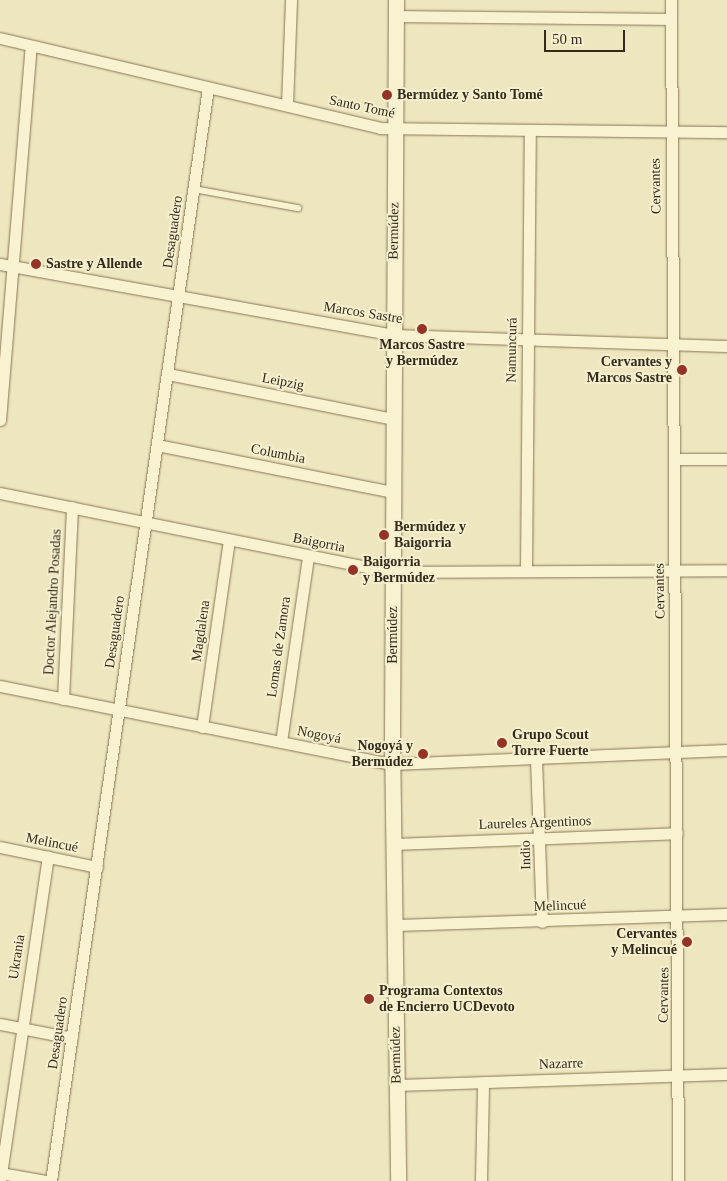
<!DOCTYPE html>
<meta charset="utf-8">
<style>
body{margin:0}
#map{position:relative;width:727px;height:1181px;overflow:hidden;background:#eee6be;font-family:"Times New Roman",serif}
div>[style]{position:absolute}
.roads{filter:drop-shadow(0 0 1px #867657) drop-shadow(0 0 1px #867657)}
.service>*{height:5.5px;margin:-2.75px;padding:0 2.75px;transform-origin:2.75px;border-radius:2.75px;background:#f9f2d1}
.minor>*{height:11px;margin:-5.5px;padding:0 5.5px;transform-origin:5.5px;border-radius:5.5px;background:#f9f2d1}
.tertiary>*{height:15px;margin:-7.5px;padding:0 7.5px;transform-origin:7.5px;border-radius:7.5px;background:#f9f2d1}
.dots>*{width:14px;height:14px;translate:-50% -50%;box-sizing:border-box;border:2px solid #f5efce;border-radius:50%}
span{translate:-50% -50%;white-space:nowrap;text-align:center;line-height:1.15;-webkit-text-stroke:4px #f5efce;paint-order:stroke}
.poi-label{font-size:14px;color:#352b1c;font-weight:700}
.left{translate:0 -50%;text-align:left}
.right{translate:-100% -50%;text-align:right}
.street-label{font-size:14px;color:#352b1c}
.scale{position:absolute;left:544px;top:30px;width:81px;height:22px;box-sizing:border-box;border:2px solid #352b1c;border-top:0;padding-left:6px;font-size:15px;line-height:18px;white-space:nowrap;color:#352b1c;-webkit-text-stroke:4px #f5efce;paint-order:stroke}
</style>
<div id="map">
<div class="roads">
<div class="service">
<i style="left:194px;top:189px;width:106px;rotate:10.4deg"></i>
</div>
<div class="minor">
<i style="left:671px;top:0;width:1181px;rotate:89.66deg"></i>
<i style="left:396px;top:16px;width:274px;rotate:0.6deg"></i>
<i style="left:0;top:38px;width:391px;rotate:13.3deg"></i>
<i style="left:380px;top:128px;width:347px;rotate:0.7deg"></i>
<i style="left:287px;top:105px;width:105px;rotate:-87.8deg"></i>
<i style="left:0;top:264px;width:399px;rotate:10.2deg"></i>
<i style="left:393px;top:335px;width:334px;rotate:1.9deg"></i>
<i style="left:168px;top:374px;width:229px;rotate:11.3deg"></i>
<i style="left:0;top:420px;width:375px;rotate:-85.3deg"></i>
<i style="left:157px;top:445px;width:241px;rotate:11.3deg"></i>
<i style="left:674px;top:459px;width:53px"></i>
<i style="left:0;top:493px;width:401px;rotate:11.4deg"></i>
<i style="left:393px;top:572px;width:334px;rotate:-0.3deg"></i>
<i style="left:526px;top:571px;width:441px;rotate:-89.5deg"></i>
<i style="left:0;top:686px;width:400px;rotate:11.3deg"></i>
<i style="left:392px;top:764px;width:335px;rotate:-2.4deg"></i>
<i style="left:63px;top:699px;width:192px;rotate:-87.3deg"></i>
<i style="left:202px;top:727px;width:189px;rotate:-81.8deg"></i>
<i style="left:281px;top:742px;width:188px;rotate:-81.7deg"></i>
<i style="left:536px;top:759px;width:163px;rotate:87.9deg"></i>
<i style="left:393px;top:844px;width:284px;rotate:-2.2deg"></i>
<i style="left:0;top:847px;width:99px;rotate:11.7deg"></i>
<i style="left:395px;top:925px;width:332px;rotate:-1.9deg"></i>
<i style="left:0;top:1024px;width:73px;rotate:11deg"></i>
<i style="left:396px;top:1085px;width:331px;rotate:-1.9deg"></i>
<i style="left:0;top:1173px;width:48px;rotate:9.7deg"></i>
<i style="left:0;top:1181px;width:328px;rotate:-81.6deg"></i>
<i style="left:51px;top:1181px;width:1104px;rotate:-81.83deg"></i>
<i style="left:481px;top:1181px;width:99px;rotate:-88.8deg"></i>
</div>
<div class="tertiary">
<i style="left:396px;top:0;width:739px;rotate:90.31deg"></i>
<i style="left:392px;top:739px;width:442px;rotate:89.2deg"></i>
</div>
</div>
<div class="dots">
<i style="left:387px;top:95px;background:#953426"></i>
<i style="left:36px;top:264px;background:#953426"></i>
<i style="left:422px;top:329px;background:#953426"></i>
<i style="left:682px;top:370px;background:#953426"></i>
<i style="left:384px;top:535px;background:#953426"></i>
<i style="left:353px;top:570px;background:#953426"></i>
<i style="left:502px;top:743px;background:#953426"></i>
<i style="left:423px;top:754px;background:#953426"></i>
<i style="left:687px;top:942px;background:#953426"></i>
<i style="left:369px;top:999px;background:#953426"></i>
</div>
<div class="poi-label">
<span class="left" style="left:397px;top:95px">Bermúdez y Santo Tomé</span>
<span class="left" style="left:46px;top:264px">Sastre y Allende</span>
<span style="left:422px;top:353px">Marcos Sastre<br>y Bermúdez</span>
<span class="right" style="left:672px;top:370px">Cervantes y<br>Marcos Sastre</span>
<span class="left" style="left:394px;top:535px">Bermúdez y<br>Baigorria</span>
<span class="left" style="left:363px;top:570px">Baigorria<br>y Bermúdez</span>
<span class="left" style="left:512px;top:743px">Grupo Scout<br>Torre Fuerte</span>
<span class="right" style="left:413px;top:754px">Nogoyá y<br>Bermúdez</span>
<span class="right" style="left:677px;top:942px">Cervantes<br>y Melincué</span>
<span class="left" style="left:379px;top:999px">Programa Contextos<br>de Encierro UCDevoto</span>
</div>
<div class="street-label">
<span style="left:362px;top:107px;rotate:12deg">Santo Tomé</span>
<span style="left:656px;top:186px;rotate:-91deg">Cervantes</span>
<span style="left:394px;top:231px;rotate:-89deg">Bermúdez</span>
<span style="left:173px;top:232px;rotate:-82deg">Desaguadero</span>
<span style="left:363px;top:313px;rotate:9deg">Marcos Sastre</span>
<span style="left:512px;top:350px;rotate:-89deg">Namuncurá</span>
<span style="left:283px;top:382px;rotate:11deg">Leipzig</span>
<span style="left:278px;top:454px;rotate:11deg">Columbia</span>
<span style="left:319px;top:543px;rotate:11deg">Baigorria</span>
<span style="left:660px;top:591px;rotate:-91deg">Cervantes</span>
<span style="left:53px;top:602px;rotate:-87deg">Doctor Alejandro Posadas</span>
<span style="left:201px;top:631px;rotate:-82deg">Magdalena</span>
<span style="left:115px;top:632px;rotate:-82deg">Desaguadero</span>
<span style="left:393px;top:635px;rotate:-90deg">Bermúdez</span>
<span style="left:279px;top:647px;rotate:-82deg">Lomas de Zamora</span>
<span style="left:319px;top:735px;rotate:11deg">Nogoyá</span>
<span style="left:535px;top:823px;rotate:-2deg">Laureles Argentinos</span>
<span style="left:52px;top:843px;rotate:11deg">Melincué</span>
<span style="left:526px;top:855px;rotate:-91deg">Indio</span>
<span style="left:560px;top:906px;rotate:-2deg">Melincué</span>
<span style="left:17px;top:957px;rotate:-81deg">Ukrania</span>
<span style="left:664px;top:995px;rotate:-89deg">Cervantes</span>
<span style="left:58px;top:1033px;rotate:-82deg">Desaguadero</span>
<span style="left:396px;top:1055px;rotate:-91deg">Bermúdez</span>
<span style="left:561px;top:1064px;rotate:-2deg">Nazarre</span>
</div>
<div class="scale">50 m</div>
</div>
